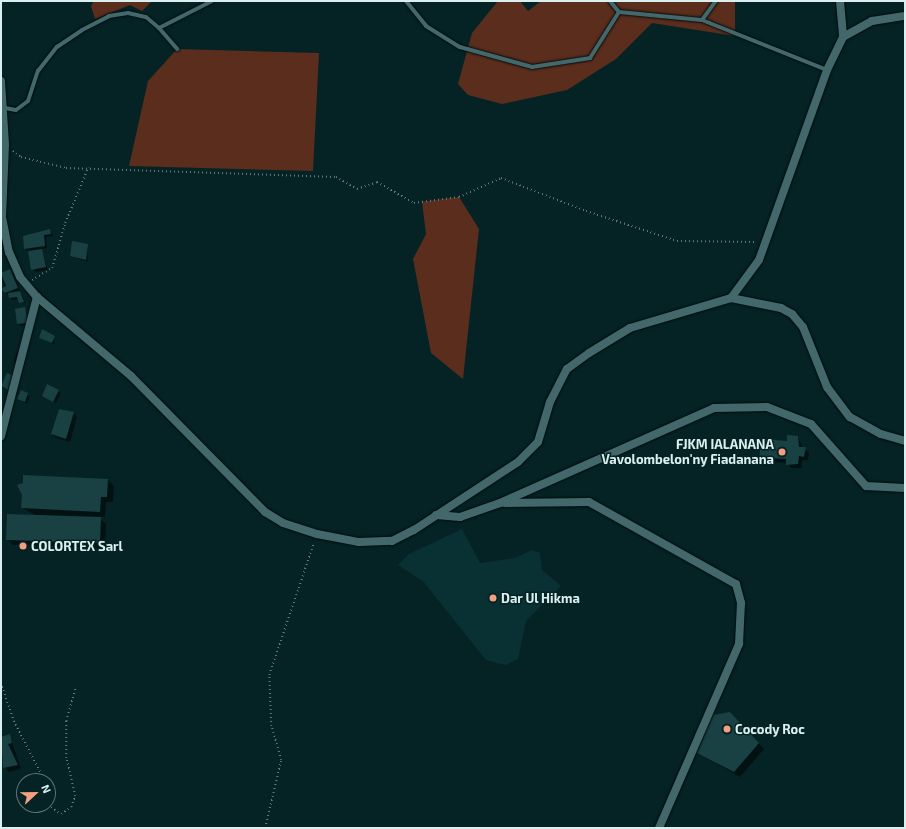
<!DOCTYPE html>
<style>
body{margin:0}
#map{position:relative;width:906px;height:829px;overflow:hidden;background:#052325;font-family:"Exo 2",sans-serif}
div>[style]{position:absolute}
.built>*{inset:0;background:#093134}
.green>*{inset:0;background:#5a2d1d}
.shadow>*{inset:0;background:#0007}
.building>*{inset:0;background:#194042}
.path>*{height:1.5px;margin-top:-0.75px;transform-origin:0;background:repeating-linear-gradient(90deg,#617b7c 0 1px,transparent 0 4px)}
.roads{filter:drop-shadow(0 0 1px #000b0c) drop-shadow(0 0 1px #000b0c)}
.lane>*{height:4px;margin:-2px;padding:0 2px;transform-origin:2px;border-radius:2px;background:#42686b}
.street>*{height:8px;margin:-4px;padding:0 4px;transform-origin:4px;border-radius:4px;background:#42686b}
.dots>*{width:11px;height:11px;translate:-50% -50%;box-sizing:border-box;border:2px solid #052325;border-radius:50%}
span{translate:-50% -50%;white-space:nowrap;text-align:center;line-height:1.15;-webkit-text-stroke:3px #052325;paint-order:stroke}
.poi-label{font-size:13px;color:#daeff0;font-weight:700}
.right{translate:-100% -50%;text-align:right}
.left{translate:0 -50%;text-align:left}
.frame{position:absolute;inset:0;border:2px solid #daeff0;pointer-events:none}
.north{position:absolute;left:16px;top:773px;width:40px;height:40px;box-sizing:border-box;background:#052325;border:1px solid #5a7576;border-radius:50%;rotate:68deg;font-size:11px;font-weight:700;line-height:16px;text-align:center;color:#daeff0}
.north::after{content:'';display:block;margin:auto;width:14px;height:18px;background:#f39f82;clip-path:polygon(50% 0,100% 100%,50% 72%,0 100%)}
</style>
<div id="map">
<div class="built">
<i style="clip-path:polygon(462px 529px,480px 563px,515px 558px,532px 550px,540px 553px,542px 570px,561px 586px,526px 621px,518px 659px,505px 665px,486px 660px,423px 581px,398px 565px,409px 554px)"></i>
</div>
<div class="green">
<i style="clip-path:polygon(94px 1px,152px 1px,142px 11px,130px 5px,95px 19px,91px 6px)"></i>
<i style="clip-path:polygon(498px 1px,520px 1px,528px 11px,541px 1px,735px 1px,735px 36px,652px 23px,616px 59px,567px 90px,502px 104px,468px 95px,458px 84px,472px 33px)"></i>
<i style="clip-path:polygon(177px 49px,319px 53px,313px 171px,129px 166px,148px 81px)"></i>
<i style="clip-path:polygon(459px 197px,479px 229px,463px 379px,431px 353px,413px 259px,426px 234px,422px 202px)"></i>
</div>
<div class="shadow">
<i style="clip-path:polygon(50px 230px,53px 236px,46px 237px,47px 248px,41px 249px,48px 270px,35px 272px,29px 251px,24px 249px)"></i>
<i style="clip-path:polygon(87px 245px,88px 262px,71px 256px)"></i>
<i style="clip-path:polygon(9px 270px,12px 272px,26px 304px,19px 299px,12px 300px,6px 293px,1px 274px)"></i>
<i style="clip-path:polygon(25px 308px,30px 325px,21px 326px,18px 324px)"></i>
<i style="clip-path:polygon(54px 337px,55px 345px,40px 338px)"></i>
<i style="clip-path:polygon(17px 352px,21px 354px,16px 363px,14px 361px)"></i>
<i style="clip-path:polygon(7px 374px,14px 379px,12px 392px,1px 387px)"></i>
<i style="clip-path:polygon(21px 391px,30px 397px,27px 404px,18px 399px)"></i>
<i style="clip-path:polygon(58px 391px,61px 393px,56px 403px,43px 396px)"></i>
<i style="clip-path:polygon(73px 413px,77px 417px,70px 442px,56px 438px,52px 434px)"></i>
<i style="clip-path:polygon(798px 437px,803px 448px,809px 452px,808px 460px,802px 460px,802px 468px,791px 468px,787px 463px,770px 462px,770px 466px,764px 466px,760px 461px)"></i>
<i style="clip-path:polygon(24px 476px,108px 480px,114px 486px,113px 502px,106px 502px,105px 517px,99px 517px,106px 524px,105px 548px,13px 545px,7px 539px,37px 516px,22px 508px)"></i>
<i style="clip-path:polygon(736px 719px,764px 749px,740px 777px,698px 753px)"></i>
<i style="clip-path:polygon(10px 736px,21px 769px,8px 772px,1px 757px,1px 738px)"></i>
</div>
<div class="building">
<i style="clip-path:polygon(50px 229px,51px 234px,44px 235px,45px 246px,24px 249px,23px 236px)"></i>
<i style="clip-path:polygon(72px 241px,88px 244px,86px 260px,70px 256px)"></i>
<i style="clip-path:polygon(42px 249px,46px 267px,31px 270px,28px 251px)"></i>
<i style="clip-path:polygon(10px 269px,18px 288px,5px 293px,1px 289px,6px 286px,1px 273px)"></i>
<i style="clip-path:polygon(20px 291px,24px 302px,19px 303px,17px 297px,9px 298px,8px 293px)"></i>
<i style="clip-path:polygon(25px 307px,28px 323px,17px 324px,15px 309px)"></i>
<i style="clip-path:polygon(42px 329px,55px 336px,52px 343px,39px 338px)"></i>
<i style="clip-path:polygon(7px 373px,12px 375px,10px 391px,1px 386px)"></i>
<i style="clip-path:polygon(47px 384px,59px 390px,53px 402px,42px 396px)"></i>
<i style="clip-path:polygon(21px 390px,28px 393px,25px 402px,17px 399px)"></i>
<i style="clip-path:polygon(59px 409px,74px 412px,66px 439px,51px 434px)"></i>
<i style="clip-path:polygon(787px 435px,798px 436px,799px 447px,806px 447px,804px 457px,799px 456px,798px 464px,786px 465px,786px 459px,767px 458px,767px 463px,759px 462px,761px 439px,787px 441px)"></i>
<i style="clip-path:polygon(23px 475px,108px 479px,107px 497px,101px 497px,100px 512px,21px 508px,22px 495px,17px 485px,23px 483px)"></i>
<i style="clip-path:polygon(7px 514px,101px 517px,100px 543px,6px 540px)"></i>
<i style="clip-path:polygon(730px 712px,759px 743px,734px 772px,697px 753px,713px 715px)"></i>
<i style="clip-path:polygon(10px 734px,12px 743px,8px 744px,18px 765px,3px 768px,1px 737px)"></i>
</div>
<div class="path">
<i style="left:13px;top:151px;width:10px;rotate:37deg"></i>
<i style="left:21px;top:157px;width:46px;rotate:13.7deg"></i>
<i style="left:66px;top:168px;width:270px;rotate:1.9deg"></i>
<i style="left:336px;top:177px;width:24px;rotate:30deg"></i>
<i style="left:357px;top:189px;width:21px;rotate:-19deg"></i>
<i style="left:377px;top:182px;width:43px;rotate:29.6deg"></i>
<i style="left:414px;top:203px;width:45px;rotate:-7.6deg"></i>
<i style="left:459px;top:197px;width:46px;rotate:-24.3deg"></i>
<i style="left:501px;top:178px;width:91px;rotate:21.2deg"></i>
<i style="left:586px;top:211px;width:96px;rotate:18.2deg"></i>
<i style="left:677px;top:241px;width:80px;rotate:0.7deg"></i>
<i style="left:32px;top:280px;width:23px;rotate:-31deg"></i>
<i style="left:52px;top:268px;width:47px;rotate:-73.9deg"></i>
<i style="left:65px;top:223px;width:60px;rotate:-67.3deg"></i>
<i style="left:1px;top:683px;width:40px;rotate:71.1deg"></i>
<i style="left:14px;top:721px;width:68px;rotate:62.7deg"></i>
<i style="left:48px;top:805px;width:16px;rotate:35deg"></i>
<i style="left:61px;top:814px;width:12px;rotate:-35deg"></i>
<i style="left:71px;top:807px;width:12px;rotate:-70deg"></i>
<i style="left:75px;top:796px;width:39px;rotate:-103deg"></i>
<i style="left:66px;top:758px;width:37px;rotate:-90deg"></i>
<i style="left:66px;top:721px;width:33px;rotate:-74deg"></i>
<i style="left:265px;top:828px;width:70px;rotate:-76.8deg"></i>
<i style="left:281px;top:760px;width:35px;rotate:-106deg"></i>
<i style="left:271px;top:726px;width:51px;rotate:-92.2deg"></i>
<i style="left:269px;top:675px;width:140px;rotate:-71.3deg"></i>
</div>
<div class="roads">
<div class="lane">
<i style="left:406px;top:1px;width:32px;rotate:51deg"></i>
<i style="left:426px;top:26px;width:40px;rotate:32deg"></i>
<i style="left:460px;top:47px;width:75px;rotate:15.5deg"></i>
<i style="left:532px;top:67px;width:59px;rotate:-8.8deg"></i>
<i style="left:590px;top:58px;width:54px;rotate:-57.8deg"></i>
<i style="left:610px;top:1px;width:14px;rotate:51deg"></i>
<i style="left:619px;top:12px;width:83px;rotate:5.5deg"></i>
<i style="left:702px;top:20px;width:135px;rotate:21.8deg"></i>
<i style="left:702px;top:20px;width:24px;rotate:-54deg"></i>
<i style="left:159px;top:28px;width:28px;rotate:49deg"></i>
<i style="left:5px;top:108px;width:11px;rotate:10deg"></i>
<i style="left:16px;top:110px;width:15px;rotate:-37deg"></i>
<i style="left:28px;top:101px;width:32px;rotate:-72deg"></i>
<i style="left:38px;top:71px;width:31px;rotate:-52deg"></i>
<i style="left:57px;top:47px;width:30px;rotate:-34deg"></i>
<i style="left:82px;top:30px;width:30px;rotate:-27deg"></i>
<i style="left:109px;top:16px;width:19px;rotate:-9deg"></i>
<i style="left:128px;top:13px;width:18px;rotate:13deg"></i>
<i style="left:146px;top:17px;width:17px;rotate:40deg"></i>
<i style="left:159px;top:28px;width:59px;rotate:-27deg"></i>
</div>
<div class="street">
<i style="left:840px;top:1px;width:36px;rotate:85deg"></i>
<i style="left:1px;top:81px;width:64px;rotate:86.4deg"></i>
<i style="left:5px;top:145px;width:72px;rotate:92.4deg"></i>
<i style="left:2px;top:217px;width:36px;rotate:79deg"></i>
<i style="left:9px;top:252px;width:27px;rotate:66deg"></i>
<i style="left:20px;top:277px;width:26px;rotate:50deg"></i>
<i style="left:37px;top:297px;width:123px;rotate:40deg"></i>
<i style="left:131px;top:376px;width:191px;rotate:45.4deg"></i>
<i style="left:265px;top:512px;width:21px;rotate:31deg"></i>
<i style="left:283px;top:523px;width:36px;rotate:18deg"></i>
<i style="left:317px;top:534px;width:43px;rotate:10.8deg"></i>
<i style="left:359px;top:542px;width:33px;rotate:-2deg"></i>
<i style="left:392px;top:541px;width:25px;rotate:-27deg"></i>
<i style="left:414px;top:530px;width:124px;rotate:-33.2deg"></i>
<i style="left:518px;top:462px;width:28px;rotate:-45deg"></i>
<i style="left:538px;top:442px;width:42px;rotate:-73.3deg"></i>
<i style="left:550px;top:402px;width:37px;rotate:-63deg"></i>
<i style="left:567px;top:369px;width:27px;rotate:-36deg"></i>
<i style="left:589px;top:353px;width:48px;rotate:-31.4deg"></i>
<i style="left:630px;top:328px;width:105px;rotate:-16.5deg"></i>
<i style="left:731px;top:298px;width:51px;rotate:11.3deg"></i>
<i style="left:781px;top:308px;width:13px;rotate:29deg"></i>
<i style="left:792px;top:314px;width:17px;rotate:50deg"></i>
<i style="left:803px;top:327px;width:65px;rotate:68.2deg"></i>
<i style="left:827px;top:387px;width:38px;rotate:53deg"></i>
<i style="left:850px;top:417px;width:35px;rotate:29deg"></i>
<i style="left:881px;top:434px;width:25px;rotate:16deg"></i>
<i style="left:731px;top:298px;width:47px;rotate:-53.6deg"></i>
<i style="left:759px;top:260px;width:202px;rotate:-70.3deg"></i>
<i style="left:827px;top:70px;width:37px;rotate:-64deg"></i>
<i style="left:843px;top:37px;width:33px;rotate:-29deg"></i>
<i style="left:872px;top:21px;width:33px;rotate:-9deg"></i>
<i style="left:1px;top:436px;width:144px;rotate:-75.5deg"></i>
<i style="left:505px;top:503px;width:84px;rotate:-0.7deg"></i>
<i style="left:589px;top:502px;width:168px;rotate:29.2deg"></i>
<i style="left:736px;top:584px;width:20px;rotate:75deg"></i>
<i style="left:741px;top:603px;width:41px;rotate:92.8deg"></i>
<i style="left:739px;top:644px;width:201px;rotate:113.5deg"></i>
<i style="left:436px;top:515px;width:24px;rotate:5deg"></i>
<i style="left:460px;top:517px;width:42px;rotate:-19.3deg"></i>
<i style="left:500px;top:503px;width:234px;rotate:-23.9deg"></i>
<i style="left:714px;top:408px;width:53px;rotate:-1.1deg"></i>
<i style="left:767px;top:407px;width:47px;rotate:21.1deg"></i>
<i style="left:811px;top:424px;width:83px;rotate:48.4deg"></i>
<i style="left:866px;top:486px;width:39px;rotate:3deg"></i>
</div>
</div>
<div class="dots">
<i style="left:782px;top:452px;background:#f39f82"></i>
<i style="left:23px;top:546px;background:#f39f82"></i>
<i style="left:493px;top:598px;background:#f39f82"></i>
<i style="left:727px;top:729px;background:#f39f82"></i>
</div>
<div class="poi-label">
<span class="right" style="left:774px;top:452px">FJKM IALANANA<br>Vavolombelon'ny Fiadanana</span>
<span class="left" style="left:31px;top:546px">COLORTEX Sarl</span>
<span class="left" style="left:501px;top:598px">Dar Ul Hikma</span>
<span class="left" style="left:735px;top:729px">Cocody Roc</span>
</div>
<div class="frame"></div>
<div class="north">N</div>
</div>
